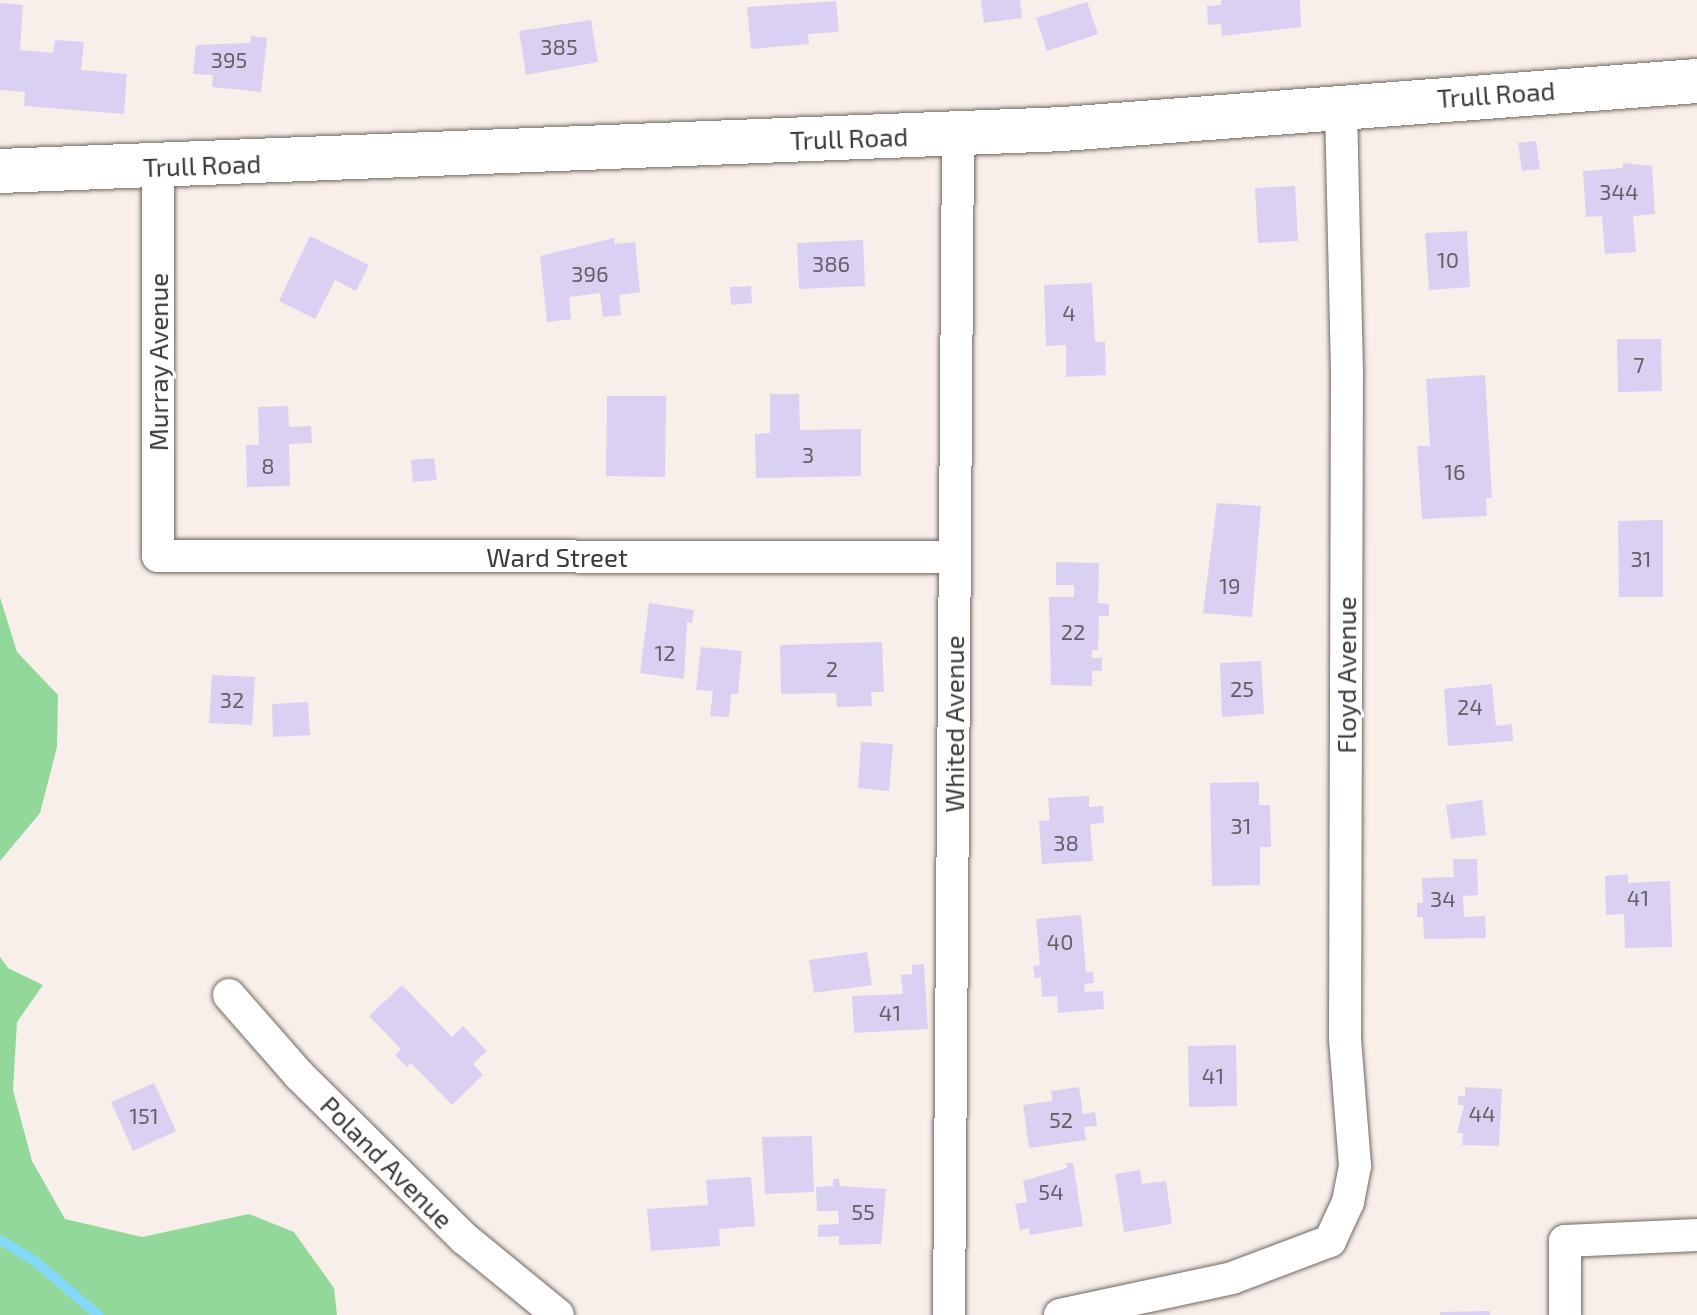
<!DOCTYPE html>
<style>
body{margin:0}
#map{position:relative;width:1697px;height:1315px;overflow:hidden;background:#f8efea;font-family:"Exo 2",sans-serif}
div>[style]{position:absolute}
.green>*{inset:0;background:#92d89b}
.stream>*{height:10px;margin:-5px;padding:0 5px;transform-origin:5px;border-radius:5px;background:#84d9f9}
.building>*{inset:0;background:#dad0f2}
.roads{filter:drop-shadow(0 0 2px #6f6863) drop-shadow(0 0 2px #6f6863)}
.street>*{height:32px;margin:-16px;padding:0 16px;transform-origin:16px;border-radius:16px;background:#fff}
.secondary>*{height:44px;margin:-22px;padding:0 22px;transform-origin:22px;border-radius:22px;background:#fff}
span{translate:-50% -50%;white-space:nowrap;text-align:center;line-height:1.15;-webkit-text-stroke:6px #fff;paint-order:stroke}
.number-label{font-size:22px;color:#646066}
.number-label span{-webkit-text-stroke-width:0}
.street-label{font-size:26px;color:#3d3a38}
</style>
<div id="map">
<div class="green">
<i style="clip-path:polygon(0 597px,17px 652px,58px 695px,57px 747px,40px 813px,0 861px)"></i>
<i style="clip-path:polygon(0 957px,8px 968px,43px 985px,17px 1022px,13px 1090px,32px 1161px,65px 1219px,142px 1237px,249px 1214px,294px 1232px,334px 1288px,337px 1315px,0 1315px)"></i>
</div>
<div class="stream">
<i style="left:0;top:1240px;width:42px;rotate:31.4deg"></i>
<i style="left:36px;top:1262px;width:82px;rotate:40.5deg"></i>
</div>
<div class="building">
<i style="clip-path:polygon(981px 0,1020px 0,1022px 18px,984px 23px)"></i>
<i style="clip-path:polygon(1221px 0,1300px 0,1301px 27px,1222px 36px,1221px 24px,1208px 25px,1207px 6px,1221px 5px)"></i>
<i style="clip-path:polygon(836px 1px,839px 32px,808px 34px,809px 44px,751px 49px,747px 7px)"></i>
<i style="clip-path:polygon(1087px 2px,1098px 34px,1047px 51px,1036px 18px)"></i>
<i style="clip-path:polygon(0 3px,23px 5px,20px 50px,53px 53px,55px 40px,84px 42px,81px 70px,127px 74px,124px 114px,24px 106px,25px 92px,0 90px)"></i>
<i style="clip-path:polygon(591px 20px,598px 62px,526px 75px,519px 31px)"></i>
<i style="clip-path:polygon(251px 36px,267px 38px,261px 92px,212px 87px,213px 75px,193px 74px,196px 45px,250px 43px)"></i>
<i style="clip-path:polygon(1536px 141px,1540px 169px,1522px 171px,1518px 143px)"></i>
<i style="clip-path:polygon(1623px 163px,1652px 166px,1655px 214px,1633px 216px,1636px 252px,1605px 254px,1602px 216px,1586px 217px,1583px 171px,1623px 168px)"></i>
<i style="clip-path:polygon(1295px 186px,1298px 241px,1258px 243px,1255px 188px)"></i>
<i style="clip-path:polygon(1467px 231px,1470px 287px,1429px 290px,1425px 233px)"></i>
<i style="clip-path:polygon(310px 236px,369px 265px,356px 291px,335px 280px,315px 319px,279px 301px)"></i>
<i style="clip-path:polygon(614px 238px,615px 244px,635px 242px,640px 292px,619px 295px,621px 315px,603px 317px,600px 293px,569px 297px,571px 319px,547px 322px,540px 256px)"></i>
<i style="clip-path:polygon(863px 240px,865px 286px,799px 289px,797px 243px)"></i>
<i style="clip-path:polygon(1092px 283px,1095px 342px,1105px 342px,1106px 375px,1066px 377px,1066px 345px,1046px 346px,1044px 285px)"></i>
<i style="clip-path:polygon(751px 286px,752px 303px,731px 305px,730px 287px)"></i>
<i style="clip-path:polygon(1617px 339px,1661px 339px,1662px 391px,1618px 392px)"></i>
<i style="clip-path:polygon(1485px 375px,1492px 498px,1486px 498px,1487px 516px,1422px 519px,1417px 446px,1430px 446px,1426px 379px)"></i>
<i style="clip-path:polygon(770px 394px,799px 394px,800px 430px,861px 429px,861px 476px,756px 478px,755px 434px,770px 433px)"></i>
<i style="clip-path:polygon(607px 396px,666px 396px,665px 477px,606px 476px)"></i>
<i style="clip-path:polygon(288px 406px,289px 427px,311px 426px,312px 443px,289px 444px,290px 486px,247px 487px,246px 445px,259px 445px,258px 407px)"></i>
<i style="clip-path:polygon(434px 458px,437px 480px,413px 482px,411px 460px)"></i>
<i style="clip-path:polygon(1217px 503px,1261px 506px,1252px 617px,1203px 613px)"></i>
<i style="clip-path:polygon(1663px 520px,1663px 597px,1619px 597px,1618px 521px)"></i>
<i style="clip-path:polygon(1056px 562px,1099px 563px,1098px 603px,1109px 604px,1109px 616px,1099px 616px,1098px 650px,1092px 650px,1092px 658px,1102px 658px,1102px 671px,1092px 671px,1092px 686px,1051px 685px,1049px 597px,1074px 597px,1074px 585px,1056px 585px)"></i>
<i style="clip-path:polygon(649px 603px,694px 610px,692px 623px,687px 622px,684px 679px,640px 673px)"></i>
<i style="clip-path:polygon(882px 642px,884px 692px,871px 692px,872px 706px,837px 707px,836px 693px,781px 694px,780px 645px)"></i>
<i style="clip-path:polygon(701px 647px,742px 651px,738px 694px,731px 694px,729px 717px,710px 716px,713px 691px,696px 690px)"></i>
<i style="clip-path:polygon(1261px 661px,1264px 714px,1222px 717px,1220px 663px)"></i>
<i style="clip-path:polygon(212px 675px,255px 677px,252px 725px,209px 723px)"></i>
<i style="clip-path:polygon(1492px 684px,1496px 726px,1512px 724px,1513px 741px,1448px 746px,1444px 689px)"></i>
<i style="clip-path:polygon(308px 702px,310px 735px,273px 737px,272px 704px)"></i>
<i style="clip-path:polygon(861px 742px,893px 744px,889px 791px,858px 788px)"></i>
<i style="clip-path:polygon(1259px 782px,1259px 805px,1270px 805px,1271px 847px,1260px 847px,1260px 885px,1212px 886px,1210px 783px)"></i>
<i style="clip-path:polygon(1089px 796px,1089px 807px,1103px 806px,1104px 823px,1090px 824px,1093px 861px,1042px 864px,1039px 821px,1050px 820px,1048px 798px)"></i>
<i style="clip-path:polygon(1482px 800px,1486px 835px,1451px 839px,1446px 805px)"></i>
<i style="clip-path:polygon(1453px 859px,1477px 859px,1478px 895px,1463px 896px,1464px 917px,1485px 916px,1486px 938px,1424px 939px,1423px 917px,1417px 917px,1417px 903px,1423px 903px,1422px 878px,1454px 877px)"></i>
<i style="clip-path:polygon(1628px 874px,1628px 883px,1670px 881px,1672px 947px,1625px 948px,1624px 914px,1606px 915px,1605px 876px)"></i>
<i style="clip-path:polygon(1081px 915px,1086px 973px,1093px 972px,1094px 983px,1084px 984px,1085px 992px,1103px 991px,1104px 1009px,1058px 1013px,1057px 996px,1042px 997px,1041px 977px,1035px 978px,1033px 966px,1040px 965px,1036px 919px)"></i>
<i style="clip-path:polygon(867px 952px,872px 985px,814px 993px,809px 960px)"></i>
<i style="clip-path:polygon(924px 964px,928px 1029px,854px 1033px,852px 996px,903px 994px,901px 975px,912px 974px,912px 965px)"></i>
<i style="clip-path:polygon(402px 985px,452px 1037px,463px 1026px,487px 1051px,473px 1064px,483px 1075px,452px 1105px,411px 1063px,407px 1067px,395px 1055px,401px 1049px,369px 1016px)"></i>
<i style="clip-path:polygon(1236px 1045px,1237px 1106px,1189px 1107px,1188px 1046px)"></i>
<i style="clip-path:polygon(154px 1083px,176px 1131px,133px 1151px,111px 1102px)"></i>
<i style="clip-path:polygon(1079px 1087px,1083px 1114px,1095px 1112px,1097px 1126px,1084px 1127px,1086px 1140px,1029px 1148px,1023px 1105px,1052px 1101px,1051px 1091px)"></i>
<i style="clip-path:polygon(1465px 1087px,1502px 1089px,1499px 1146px,1462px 1145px,1463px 1133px,1457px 1133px,1464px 1105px,1458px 1105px,1458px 1096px,1465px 1096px)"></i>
<i style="clip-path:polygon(812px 1136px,814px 1192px,765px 1194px,762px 1137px)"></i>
<i style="clip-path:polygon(1066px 1163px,1073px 1163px,1083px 1226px,1030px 1235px,1029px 1228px,1020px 1230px,1015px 1204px,1027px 1202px,1023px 1181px,1067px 1168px)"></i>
<i style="clip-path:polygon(1140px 1170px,1142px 1184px,1166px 1181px,1172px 1224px,1124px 1232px,1115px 1174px)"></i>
<i style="clip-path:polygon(751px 1177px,755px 1226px,719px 1229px,720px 1246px,651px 1251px,647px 1209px,708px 1205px,706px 1180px)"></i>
<i style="clip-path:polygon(833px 1179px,839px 1179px,840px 1186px,886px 1189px,881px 1244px,839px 1245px,839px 1236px,818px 1237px,818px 1225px,839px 1224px,838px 1211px,817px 1211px,816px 1187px,833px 1186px)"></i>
<i style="clip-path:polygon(1490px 1311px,1490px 1315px,1440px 1315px,1440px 1312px)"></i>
</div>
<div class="roads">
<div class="street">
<i style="left:158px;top:167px;width:389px;rotate:90deg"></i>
<i style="left:158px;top:556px;width:797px;rotate:0.07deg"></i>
<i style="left:229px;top:995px;width:106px;rotate:48.8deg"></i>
<i style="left:299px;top:1075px;width:233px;rotate:44.7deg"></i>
<i style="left:465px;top:1239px;width:120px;rotate:39.3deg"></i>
<i style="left:949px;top:1315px;width:1182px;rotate:-89.56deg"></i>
<i style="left:1060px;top:1315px;width:176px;rotate:-12.1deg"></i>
<i style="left:1232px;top:1278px;width:105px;rotate:-20.7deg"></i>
<i style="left:1330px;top:1241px;width:43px;rotate:-65.2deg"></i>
<i style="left:1348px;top:1202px;width:37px;rotate:-79deg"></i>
<i style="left:1355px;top:1166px;width:128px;rotate:-94.5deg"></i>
<i style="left:1345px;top:1038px;width:666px;rotate:-89.83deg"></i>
<i style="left:1347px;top:372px;width:268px;rotate:-91.3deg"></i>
<i style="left:1565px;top:1315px;width:74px;rotate:-90deg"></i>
<i style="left:1565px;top:1241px;width:132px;rotate:-2.6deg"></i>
</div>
<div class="secondary">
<i style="left:0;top:171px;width:1064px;rotate:-2.26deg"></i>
<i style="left:1063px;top:129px;width:636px;rotate:-4.33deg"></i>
</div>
</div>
<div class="number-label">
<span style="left:559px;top:47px">385</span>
<span style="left:229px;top:60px">395</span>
<span style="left:1619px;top:192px">344</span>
<span style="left:1448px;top:260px">10</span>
<span style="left:831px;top:264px">386</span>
<span style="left:590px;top:274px">396</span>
<span style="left:1069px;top:313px">4</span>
<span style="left:1639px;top:365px">7</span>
<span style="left:808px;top:455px">3</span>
<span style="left:268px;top:466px">8</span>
<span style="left:1455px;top:472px">16</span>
<span style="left:1641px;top:559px">31</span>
<span style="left:1230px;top:586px">19</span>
<span style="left:1073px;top:632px">22</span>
<span style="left:665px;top:653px">12</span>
<span style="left:832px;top:669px">2</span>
<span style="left:1242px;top:689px">25</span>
<span style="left:232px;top:700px">32</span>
<span style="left:1470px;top:707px">24</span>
<span style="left:1241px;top:826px">31</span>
<span style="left:1066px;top:843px">38</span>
<span style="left:1638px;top:898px">41</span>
<span style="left:1443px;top:899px">34</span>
<span style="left:1060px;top:942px">40</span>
<span style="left:890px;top:1013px">41</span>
<span style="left:1213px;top:1076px">41</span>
<span style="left:1482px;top:1114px">44</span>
<span style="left:144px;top:1116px">151</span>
<span style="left:1061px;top:1120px">52</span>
<span style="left:1051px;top:1192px">54</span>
<span style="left:863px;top:1212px">55</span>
</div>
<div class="street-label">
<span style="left:1496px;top:94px;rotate:-4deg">Trull Road</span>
<span style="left:849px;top:138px;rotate:-2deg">Trull Road</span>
<span style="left:202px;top:165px;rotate:-2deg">Trull Road</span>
<span style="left:158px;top:362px;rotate:-90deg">Murray Avenue</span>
<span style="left:557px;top:557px">Ward Street</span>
<span style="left:1346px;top:675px;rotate:-90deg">Floyd Avenue</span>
<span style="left:954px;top:724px;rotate:-90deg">Whited Avenue</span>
<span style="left:387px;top:1162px;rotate:45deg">Poland Avenue</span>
</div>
</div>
